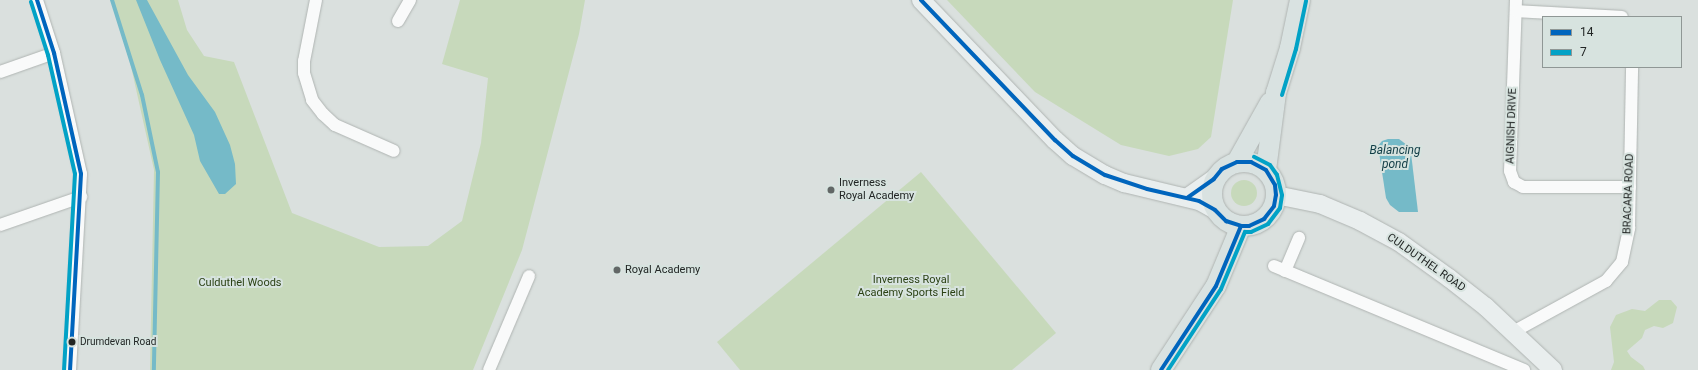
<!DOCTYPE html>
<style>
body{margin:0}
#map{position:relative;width:1698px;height:370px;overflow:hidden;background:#dae0de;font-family:Roboto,sans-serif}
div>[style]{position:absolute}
.green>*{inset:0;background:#c7d9bb}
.round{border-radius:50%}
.water>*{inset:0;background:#75bac8}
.stream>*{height:4px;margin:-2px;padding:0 2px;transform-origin:2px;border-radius:2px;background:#75bac8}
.roads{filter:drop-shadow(0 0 1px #afb4b2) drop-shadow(0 0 1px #afb4b2)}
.street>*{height:12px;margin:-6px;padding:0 6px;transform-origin:6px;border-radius:6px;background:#f9fafa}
.secondary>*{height:18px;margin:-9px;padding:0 9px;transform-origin:9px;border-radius:9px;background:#e9eeee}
.primary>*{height:20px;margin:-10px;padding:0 10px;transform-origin:10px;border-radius:10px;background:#d9e2e1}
.primary>.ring{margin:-10px;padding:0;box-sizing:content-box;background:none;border:20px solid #d9e2e1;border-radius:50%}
.bus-1>*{height:4px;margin:-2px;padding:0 2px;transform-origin:2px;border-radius:2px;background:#0065bd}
.bus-2>*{height:4px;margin:-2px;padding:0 2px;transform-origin:2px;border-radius:2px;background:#02a2c6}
.dots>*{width:11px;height:11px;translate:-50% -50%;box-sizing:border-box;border:2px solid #d7e3df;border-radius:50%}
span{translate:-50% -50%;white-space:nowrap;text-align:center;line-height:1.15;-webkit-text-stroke:4px #d7e3df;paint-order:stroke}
.bus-label{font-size:10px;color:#222625}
.left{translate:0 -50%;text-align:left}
.street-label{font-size:11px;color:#222625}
.poi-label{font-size:11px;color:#222625}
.park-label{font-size:11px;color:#2b4114}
.water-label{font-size:12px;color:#113d46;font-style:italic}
.legend{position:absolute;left:1542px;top:16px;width:140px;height:52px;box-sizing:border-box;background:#d7e3df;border:1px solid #8f9795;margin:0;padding:5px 7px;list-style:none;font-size:12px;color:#222625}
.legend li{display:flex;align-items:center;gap:8px;height:20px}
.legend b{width:20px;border:1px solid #8f9795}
</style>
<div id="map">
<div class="green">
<i style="clip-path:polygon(113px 0,178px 0,187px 30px,204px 56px,234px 62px,292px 213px,379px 247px,428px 246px,462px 221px,481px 143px,488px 78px,442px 64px,460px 0,585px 0,579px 34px,522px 250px,473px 370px,150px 370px,154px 170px,130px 62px)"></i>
<i style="clip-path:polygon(947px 0,1233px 0,1211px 137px,1198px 149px,1169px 156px,1121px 145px,1035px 92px)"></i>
<i style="clip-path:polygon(921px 172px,1056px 333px,1012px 370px,740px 370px,717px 342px)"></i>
<i class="round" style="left:1231px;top:180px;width:26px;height:26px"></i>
<i style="clip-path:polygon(1659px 300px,1671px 300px,1677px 307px,1673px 323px,1663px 328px,1654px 326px,1645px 330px,1642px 338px,1627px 351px,1631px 357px,1643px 366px,1645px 370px,1611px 370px,1614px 362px,1610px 327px,1616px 315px,1632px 309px,1645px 311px)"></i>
</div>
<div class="water">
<i style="clip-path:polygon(136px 0,147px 0,188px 75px,215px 112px,230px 145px,235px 164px,236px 184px,225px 194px,219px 194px,200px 161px,194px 135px,160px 60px)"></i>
<i style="clip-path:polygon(1388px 139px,1399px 139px,1407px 145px,1411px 153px,1418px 212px,1399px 212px,1390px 205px,1386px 198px,1378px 146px,1382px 141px)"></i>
</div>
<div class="stream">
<i style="left:112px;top:0;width:100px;rotate:72.5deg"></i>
<i style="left:142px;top:95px;width:79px;rotate:78.3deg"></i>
<i style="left:158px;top:172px;width:198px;rotate:91.2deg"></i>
</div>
<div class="roads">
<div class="street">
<i style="left:37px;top:0;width:56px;rotate:72.2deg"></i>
<i style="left:54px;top:53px;width:124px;rotate:77.4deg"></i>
<i style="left:81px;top:174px;width:196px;rotate:93.2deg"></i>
<i style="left:316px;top:0;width:62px;rotate:101.1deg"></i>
<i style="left:304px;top:61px;width:12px;rotate:90deg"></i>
<i style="left:304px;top:73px;width:28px;rotate:73deg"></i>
<i style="left:312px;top:100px;width:18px;rotate:52deg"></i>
<i style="left:323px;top:114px;width:16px;rotate:43deg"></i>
<i style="left:335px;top:125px;width:64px;rotate:23.8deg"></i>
<i style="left:1516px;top:0;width:171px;rotate:92deg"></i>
<i style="left:1510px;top:171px;width:12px;rotate:70deg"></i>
<i style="left:1514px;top:182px;width:10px;rotate:29deg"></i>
<i style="left:1523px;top:187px;width:107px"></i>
<i style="left:1516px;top:11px;width:106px;rotate:3.2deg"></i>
<i style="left:398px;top:21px;width:24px;rotate:-60deg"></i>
<i style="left:0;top:72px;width:57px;rotate:-19.4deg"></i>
<i style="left:0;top:225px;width:86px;rotate:-19.1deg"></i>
<i style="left:1274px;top:266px;width:271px;rotate:22.6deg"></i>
<i style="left:1285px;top:271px;width:36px;rotate:-67deg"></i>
<i style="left:1513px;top:332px;width:106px;rotate:-28.7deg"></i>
<i style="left:1606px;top:281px;width:25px;rotate:-50deg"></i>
<i style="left:1622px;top:262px;width:35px;rotate:-78deg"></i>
<i style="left:1629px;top:228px;width:161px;rotate:-88.9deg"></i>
<i style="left:489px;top:370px;width:102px;rotate:-66.9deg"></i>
</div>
<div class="secondary">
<i style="left:921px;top:0;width:194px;rotate:46.3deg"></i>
<i style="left:1055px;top:140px;width:24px;rotate:42deg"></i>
<i style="left:1073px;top:156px;width:37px;rotate:31deg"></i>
<i style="left:1105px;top:175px;width:21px;rotate:23deg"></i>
<i style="left:1124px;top:183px;width:77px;rotate:13.5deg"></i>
<i style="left:1199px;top:201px;width:18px;rotate:29deg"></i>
<i style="left:1276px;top:195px;width:45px;rotate:11.6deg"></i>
<i style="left:1320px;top:204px;width:43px;rotate:23deg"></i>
<i style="left:1360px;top:221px;width:44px;rotate:28.3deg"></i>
<i style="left:1399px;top:242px;width:62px;rotate:35.8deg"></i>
<i style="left:1449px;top:278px;width:47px;rotate:38.1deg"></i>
<i style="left:1486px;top:307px;width:92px;rotate:43.2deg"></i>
<i style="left:1188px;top:197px;width:32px;rotate:-35deg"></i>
</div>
<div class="primary">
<i class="ring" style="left:1212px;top:162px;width:44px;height:44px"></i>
<i style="left:1237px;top:162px;width:68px;rotate:-60.8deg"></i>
<i style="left:1266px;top:170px;width:78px;rotate:-82.6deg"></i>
<i style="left:1276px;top:93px;width:47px;rotate:-72.7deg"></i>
<i style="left:1290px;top:48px;width:49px;rotate:-78.2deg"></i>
<i style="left:1161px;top:370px;width:100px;rotate:-56.8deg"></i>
<i style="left:1216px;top:286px;width:65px;rotate:-67.4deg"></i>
</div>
</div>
<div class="bus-1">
<i style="left:37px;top:0;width:56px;rotate:72.2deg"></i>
<i style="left:54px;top:53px;width:124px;rotate:77.4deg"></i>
<i style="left:81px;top:174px;width:196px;rotate:93.2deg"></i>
<i style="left:921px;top:0;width:194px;rotate:46.3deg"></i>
<i style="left:1055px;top:140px;width:24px;rotate:42deg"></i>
<i style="left:1073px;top:156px;width:37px;rotate:31deg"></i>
<i style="left:1105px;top:175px;width:44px;rotate:18.4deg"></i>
<i style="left:1147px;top:189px;width:53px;rotate:13deg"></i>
<i style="left:1199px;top:201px;width:18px;rotate:29deg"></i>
<i style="left:1215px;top:210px;width:16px;rotate:45deg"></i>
<i style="left:1226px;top:221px;width:16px;rotate:18deg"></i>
<i style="left:1241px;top:226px;width:8px"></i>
<i style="left:1249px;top:226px;width:17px;rotate:-25deg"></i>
<i style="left:1264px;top:219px;width:16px;rotate:-52deg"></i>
<i style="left:1274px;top:206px;width:11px;rotate:-80deg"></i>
<i style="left:1276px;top:195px;width:10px;rotate:-96deg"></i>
<i style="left:1275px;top:185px;width:17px;rotate:-121deg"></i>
<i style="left:1266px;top:170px;width:17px;rotate:-152deg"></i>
<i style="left:1251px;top:162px;width:14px;rotate:180deg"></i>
<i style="left:1237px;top:162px;width:17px;rotate:155deg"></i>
<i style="left:1222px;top:169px;width:13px;rotate:129deg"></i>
<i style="left:1214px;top:179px;width:32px;rotate:145deg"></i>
<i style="left:1161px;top:370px;width:100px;rotate:-56.8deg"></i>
<i style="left:1216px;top:286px;width:65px;rotate:-67.4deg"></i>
</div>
<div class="bus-2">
<i style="left:31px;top:2px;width:56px;rotate:72.2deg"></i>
<i style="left:48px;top:55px;width:122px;rotate:77.2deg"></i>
<i style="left:75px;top:174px;width:196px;rotate:93.2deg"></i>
<i style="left:1282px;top:95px;width:48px;rotate:-73.1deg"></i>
<i style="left:1296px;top:49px;width:49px;rotate:-78.2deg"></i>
<i style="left:1168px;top:370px;width:97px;rotate:-56.8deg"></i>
<i style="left:1221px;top:289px;width:62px;rotate:-67.2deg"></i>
<i style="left:1245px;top:232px;width:6px"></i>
<i style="left:1251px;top:232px;width:19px;rotate:-25deg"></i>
<i style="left:1268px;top:224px;width:20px;rotate:-53deg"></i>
<i style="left:1280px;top:208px;width:13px;rotate:-81deg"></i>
<i style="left:1282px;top:195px;width:21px;rotate:-104deg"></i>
<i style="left:1277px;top:175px;width:12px;rotate:-125deg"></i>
<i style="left:1270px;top:165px;width:18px;rotate:-153deg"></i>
</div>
<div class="dots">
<i style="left:831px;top:190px;background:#626766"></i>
<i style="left:617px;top:270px;background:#626766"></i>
<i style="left:72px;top:342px;background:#222625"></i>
</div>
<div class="bus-label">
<span class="left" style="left:80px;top:342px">Drumdevan Road</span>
</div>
<div class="street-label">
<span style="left:1512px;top:126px;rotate:-88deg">AIGNISH DRIVE</span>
<span style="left:1629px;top:194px;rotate:-88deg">BRACARA ROAD</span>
<span style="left:1426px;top:263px;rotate:35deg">CULDUTHEL ROAD</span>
</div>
<div class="poi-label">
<span class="left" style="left:839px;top:190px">Inverness<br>Royal Academy</span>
<span class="left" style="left:625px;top:270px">Royal Academy</span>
</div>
<div class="park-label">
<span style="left:911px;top:287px">Inverness Royal<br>Academy Sports Field</span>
<span style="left:240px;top:283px">Culduthel Woods</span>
</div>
<div class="water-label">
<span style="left:1395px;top:158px">Balancing<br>pond</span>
</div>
<ul class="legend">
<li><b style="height:5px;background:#0065bd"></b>14</li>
<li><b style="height:5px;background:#02a2c6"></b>7</li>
</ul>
</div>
